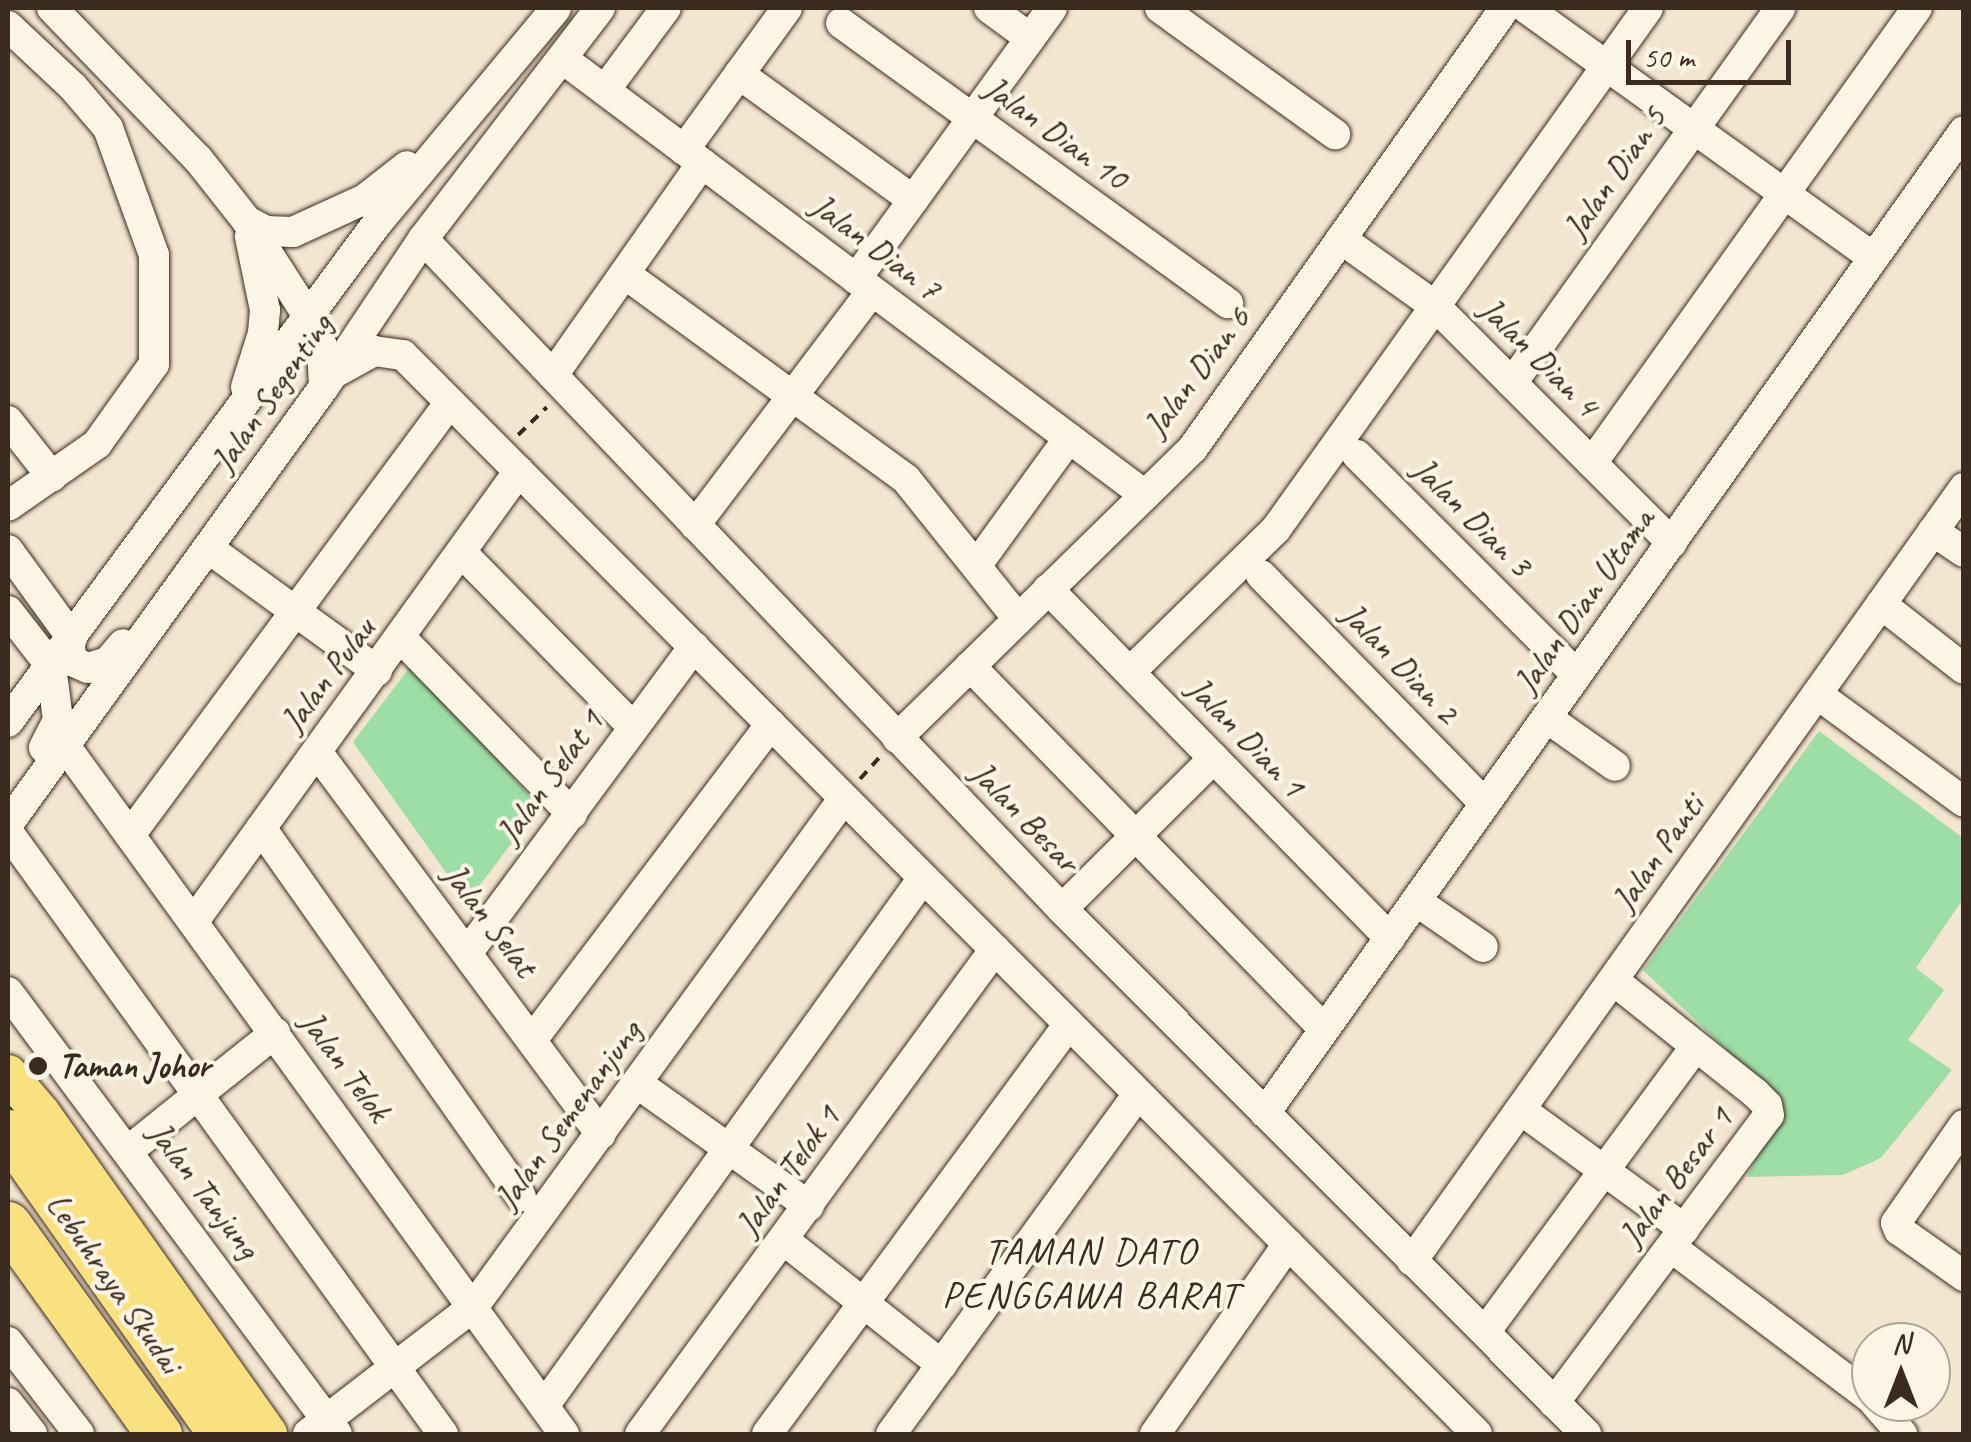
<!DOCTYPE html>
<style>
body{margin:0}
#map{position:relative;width:1971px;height:1442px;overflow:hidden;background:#f3e6d1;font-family:Caveat,sans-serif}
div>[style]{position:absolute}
.green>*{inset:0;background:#9ddda6}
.path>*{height:4px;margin-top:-2px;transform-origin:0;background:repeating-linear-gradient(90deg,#3b2a1e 0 10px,transparent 0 18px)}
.roads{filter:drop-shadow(0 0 2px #3b2a1e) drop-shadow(0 0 2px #3b2a1e)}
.minor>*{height:30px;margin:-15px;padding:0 15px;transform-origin:15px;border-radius:15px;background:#fcf5e5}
.major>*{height:38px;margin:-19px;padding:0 19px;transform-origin:19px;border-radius:19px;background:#fae180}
.highway>*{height:45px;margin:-22.5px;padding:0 22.5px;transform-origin:22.5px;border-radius:22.5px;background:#fae180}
.dots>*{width:28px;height:28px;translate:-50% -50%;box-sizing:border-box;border:5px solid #fcf5e5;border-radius:50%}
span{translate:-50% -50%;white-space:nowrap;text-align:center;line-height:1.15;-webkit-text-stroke:8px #fcf5e5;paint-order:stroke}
.street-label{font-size:35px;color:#3b2a1e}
.poi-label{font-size:35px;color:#3b2a1e;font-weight:700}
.left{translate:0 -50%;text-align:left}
.neighbourhood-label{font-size:38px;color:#3b2a1e;letter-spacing:2.5px}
.frame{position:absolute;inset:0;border:10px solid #3b2a1e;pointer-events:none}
.north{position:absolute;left:1851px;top:1322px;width:100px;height:100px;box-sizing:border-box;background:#fcf5e5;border:2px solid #afa495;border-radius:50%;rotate:0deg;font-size:28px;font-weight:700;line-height:40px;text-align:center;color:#3b2a1e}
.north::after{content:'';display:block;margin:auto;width:35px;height:45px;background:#3b2a1e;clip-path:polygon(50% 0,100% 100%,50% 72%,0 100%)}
.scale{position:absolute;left:1626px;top:40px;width:165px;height:45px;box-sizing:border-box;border:5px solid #3b2a1e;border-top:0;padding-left:12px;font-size:30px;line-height:35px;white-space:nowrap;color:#3b2a1e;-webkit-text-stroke:8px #fcf5e5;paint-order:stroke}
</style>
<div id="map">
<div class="green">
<i style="clip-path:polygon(413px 663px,539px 807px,467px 902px,353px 742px)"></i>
<i style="clip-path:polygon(1819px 731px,1963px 838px,1963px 899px,1916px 968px,1944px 990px,1908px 1040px,1952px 1070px,1881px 1158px,1843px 1175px,1747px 1177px,1781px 1102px,1643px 970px)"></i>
</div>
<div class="path">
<i style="left:518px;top:435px;width:40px;rotate:-44deg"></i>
<i style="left:860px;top:779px;width:31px;rotate:-48deg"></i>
</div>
<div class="roads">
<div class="minor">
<i style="left:52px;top:8px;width:210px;rotate:46deg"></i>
<i style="left:198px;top:159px;width:79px;rotate:51.7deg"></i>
<i style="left:247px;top:221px;width:113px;rotate:57.3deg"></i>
<i style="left:308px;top:316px;width:33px;rotate:65deg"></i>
<i style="left:322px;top:346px;width:41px;rotate:87.2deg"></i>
<i style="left:989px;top:8px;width:51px;rotate:36.2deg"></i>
<i style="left:1160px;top:8px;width:216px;rotate:35.8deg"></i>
<i style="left:1526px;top:8px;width:428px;rotate:35.7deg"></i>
<i style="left:841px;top:23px;width:478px;rotate:35.9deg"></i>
<i style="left:8px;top:26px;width:89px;rotate:43.2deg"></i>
<i style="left:73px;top:87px;width:54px;rotate:49.5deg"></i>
<i style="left:108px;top:128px;width:135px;rotate:70.1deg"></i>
<i style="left:154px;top:255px;width:109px;rotate:90deg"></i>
<i style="left:154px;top:364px;width:98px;rotate:125.5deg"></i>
<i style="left:97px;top:444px;width:108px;rotate:145.1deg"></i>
<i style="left:563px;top:59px;width:727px;rotate:36.84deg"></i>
<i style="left:739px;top:74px;width:215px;rotate:35.9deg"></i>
<i style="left:605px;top:90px;width:102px;rotate:-53.4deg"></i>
<i style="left:684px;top:150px;width:175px;rotate:-54deg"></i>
<i style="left:247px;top:221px;width:21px;rotate:28deg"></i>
<i style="left:266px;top:231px;width:27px;rotate:2deg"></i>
<i style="left:293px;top:232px;width:79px;rotate:-24.6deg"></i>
<i style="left:365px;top:199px;width:53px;rotate:-38.2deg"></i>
<i style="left:423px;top:239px;width:926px;rotate:46.36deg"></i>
<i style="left:1062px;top:909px;width:742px;rotate:45.05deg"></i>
<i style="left:1341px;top:239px;width:115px;rotate:35.5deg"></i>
<i style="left:1435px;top:306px;width:335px;rotate:45deg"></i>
<i style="left:625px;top:274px;width:348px;rotate:36.1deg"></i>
<i style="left:906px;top:479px;width:179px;rotate:51.3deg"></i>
<i style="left:856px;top:279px;width:334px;rotate:-54.1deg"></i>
<i style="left:334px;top:373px;width:46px;rotate:-28.8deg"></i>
<i style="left:374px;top:351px;width:29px;rotate:8deg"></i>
<i style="left:403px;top:355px;width:1522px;rotate:45.13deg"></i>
<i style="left:553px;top:375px;width:259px;rotate:-54.9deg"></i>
<i style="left:1512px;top:383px;width:461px;rotate:-54.4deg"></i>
<i style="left:246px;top:387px;width:57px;rotate:-72.5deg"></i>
<i style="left:263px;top:333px;width:23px;rotate:-85deg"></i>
<i style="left:265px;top:310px;width:75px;rotate:-101.6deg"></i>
<i style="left:8px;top:421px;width:71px;rotate:51.8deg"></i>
<i style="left:1357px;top:455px;width:311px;rotate:45deg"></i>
<i style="left:1592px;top:463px;width:559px;rotate:-54.46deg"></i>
<i style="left:695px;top:525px;width:293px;rotate:-52.9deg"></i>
<i style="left:1933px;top:531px;width:37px;rotate:34deg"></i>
<i style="left:208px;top:548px;width:209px;rotate:36deg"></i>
<i style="left:8px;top:550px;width:109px;rotate:54deg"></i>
<i style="left:462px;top:553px;width:244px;rotate:45.5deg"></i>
<i style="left:976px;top:566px;width:158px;rotate:-54deg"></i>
<i style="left:1261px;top:575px;width:320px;rotate:45.6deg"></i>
<i style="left:1048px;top:589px;width:489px;rotate:45.6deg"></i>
<i style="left:1881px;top:604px;width:105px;rotate:38.1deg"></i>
<i style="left:8px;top:611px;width:70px;rotate:52deg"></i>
<i style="left:51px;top:666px;width:54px;rotate:82.6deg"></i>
<i style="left:58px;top:720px;width:31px;rotate:117deg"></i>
<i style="left:402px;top:639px;width:244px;rotate:45.8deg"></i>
<i style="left:69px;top:641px;width:20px;rotate:81deg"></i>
<i style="left:72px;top:661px;width:17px;rotate:24deg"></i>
<i style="left:88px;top:668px;width:21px;rotate:-17deg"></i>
<i style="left:108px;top:662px;width:23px;rotate:-50deg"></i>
<i style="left:970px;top:666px;width:507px;rotate:45.72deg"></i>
<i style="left:1130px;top:672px;width:204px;rotate:-44.4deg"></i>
<i style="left:1276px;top:529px;width:640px;rotate:-54.47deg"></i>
<i style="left:1817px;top:694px;width:182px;rotate:36.3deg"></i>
<i style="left:1547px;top:718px;width:83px;rotate:35.2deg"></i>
<i style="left:8px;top:722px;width:622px;rotate:-53.5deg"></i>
<i style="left:378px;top:222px;width:278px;rotate:-50.2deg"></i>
<i style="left:897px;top:738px;width:414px;rotate:-44.4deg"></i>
<i style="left:1193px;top:448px;width:539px;rotate:-54.66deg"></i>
<i style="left:63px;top:743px;width:854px;rotate:54.06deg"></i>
<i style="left:317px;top:752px;width:476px;rotate:53.4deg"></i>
<i style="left:8px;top:824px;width:539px;rotate:-54.13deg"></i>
<i style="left:324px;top:387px;width:178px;rotate:-56.2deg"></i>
<i style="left:423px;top:239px;width:291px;rotate:-52.5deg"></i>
<i style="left:261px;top:828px;width:451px;rotate:54.8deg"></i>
<i style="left:8px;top:832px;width:743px;rotate:54.15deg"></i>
<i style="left:130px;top:835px;width:538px;rotate:-53.53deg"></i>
<i style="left:1416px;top:901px;width:81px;rotate:34.5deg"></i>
<i style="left:1062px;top:909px;width:214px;rotate:-44.8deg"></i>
<i style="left:194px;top:921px;width:555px;rotate:-54.16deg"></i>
<i style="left:468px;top:952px;width:380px;rotate:-53.5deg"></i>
<i style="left:8px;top:992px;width:551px;rotate:53.34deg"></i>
<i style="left:532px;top:1040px;width:396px;rotate:-52.9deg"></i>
<i style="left:638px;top:1084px;width:210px;rotate:35.5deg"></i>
<i style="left:1521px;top:1110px;width:202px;rotate:36.1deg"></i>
<i style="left:1265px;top:1113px;width:1205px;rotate:-54.56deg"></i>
<i style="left:1964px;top:1125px;width:119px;rotate:124.8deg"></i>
<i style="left:1896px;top:1223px;width:8px;rotate:67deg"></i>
<i style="left:1899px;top:1230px;width:80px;rotate:35.3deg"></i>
<i style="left:128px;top:1151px;width:189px;rotate:-38.8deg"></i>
<i style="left:785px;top:1241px;width:200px;rotate:38.3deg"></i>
<i style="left:1671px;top:1247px;width:251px;rotate:37.1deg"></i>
<i style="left:1412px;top:1261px;width:950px;rotate:-54.47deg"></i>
<i style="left:1485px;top:1332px;width:354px;rotate:-53.6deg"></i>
<i style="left:8px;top:1342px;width:116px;rotate:52.3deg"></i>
<i style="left:1874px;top:1402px;width:43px;rotate:48.8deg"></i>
<i style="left:8px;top:1403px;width:39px;rotate:52deg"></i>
<i style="left:1554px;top:1403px;width:359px;rotate:-53.3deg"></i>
<i style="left:1769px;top:1115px;width:10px;rotate:-101deg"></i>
<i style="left:1767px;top:1105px;width:17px;rotate:-135deg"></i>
<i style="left:1755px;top:1093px;width:181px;rotate:-141.5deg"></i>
<i style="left:544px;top:1406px;width:650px;rotate:-54.33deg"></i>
<i style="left:308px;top:1434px;width:210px;rotate:-37.6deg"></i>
<i style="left:474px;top:1306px;width:628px;rotate:-53.93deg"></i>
<i style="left:640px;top:1434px;width:601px;rotate:-53.8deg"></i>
<i style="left:767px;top:1434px;width:509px;rotate:-53.63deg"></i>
<i style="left:891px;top:1434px;width:420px;rotate:-54deg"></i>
<i style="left:1155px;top:1434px;width:232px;rotate:-55deg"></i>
</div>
<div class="major">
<i style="left:8px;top:1074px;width:51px;rotate:49.8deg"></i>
<i style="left:41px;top:1113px;width:393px;rotate:54.7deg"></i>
</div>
<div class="highway">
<i style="left:8px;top:1132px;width:370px;rotate:54.8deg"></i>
<i style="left:8px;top:1224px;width:259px;rotate:54.3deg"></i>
</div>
</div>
<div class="dots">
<i style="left:38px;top:1066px;background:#3b2a1e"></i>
</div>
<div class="street-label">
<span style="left:1056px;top:133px;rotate:36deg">Jalan Dian 10</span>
<span style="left:1615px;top:173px;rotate:-55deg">Jalan Dian 5</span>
<span style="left:876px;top:247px;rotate:37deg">Jalan Dian 7</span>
<span style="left:1539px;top:357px;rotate:45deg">Jalan Dian 4</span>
<span style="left:1197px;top:372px;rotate:-53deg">Jalan Dian 6</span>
<span style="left:272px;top:393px;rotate:-55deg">Jalan Segenting</span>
<span style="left:1472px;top:517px;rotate:45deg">Jalan Dian 3</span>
<span style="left:1584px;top:601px;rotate:-55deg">Jalan Dian Utama</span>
<span style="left:1400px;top:663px;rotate:46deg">Jalan Dian 2</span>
<span style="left:328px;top:675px;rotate:-53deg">Jalan Pulau</span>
<span style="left:1246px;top:737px;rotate:46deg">Jalan Dian 1</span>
<span style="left:550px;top:777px;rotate:-54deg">Jalan Selat 1</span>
<span style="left:1025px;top:817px;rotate:46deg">Jalan Besar</span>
<span style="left:1658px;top:853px;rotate:-55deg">Jalan Panti</span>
<span style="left:490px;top:920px;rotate:53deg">Jalan Selat</span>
<span style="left:345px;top:1066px;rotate:54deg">Jalan Telok</span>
<span style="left:568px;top:1115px;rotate:-54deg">Jalan Semenanjung</span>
<span style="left:788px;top:1171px;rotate:-54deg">Jalan Telok 1</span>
<span style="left:1676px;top:1177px;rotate:-53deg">Jalan Besar 1</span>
<span style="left:204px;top:1190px;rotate:53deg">Jalan Tanjung</span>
<span style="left:114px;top:1283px;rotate:55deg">Lebuhraya Skudai</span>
</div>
<div class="poi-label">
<span class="left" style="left:58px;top:1066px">Taman Johor</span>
</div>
<div class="neighbourhood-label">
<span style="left:1091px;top:1273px">TAMAN DATO<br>PENGGAWA BARAT</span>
</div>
<div class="frame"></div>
<div class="north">N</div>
<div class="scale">50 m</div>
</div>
